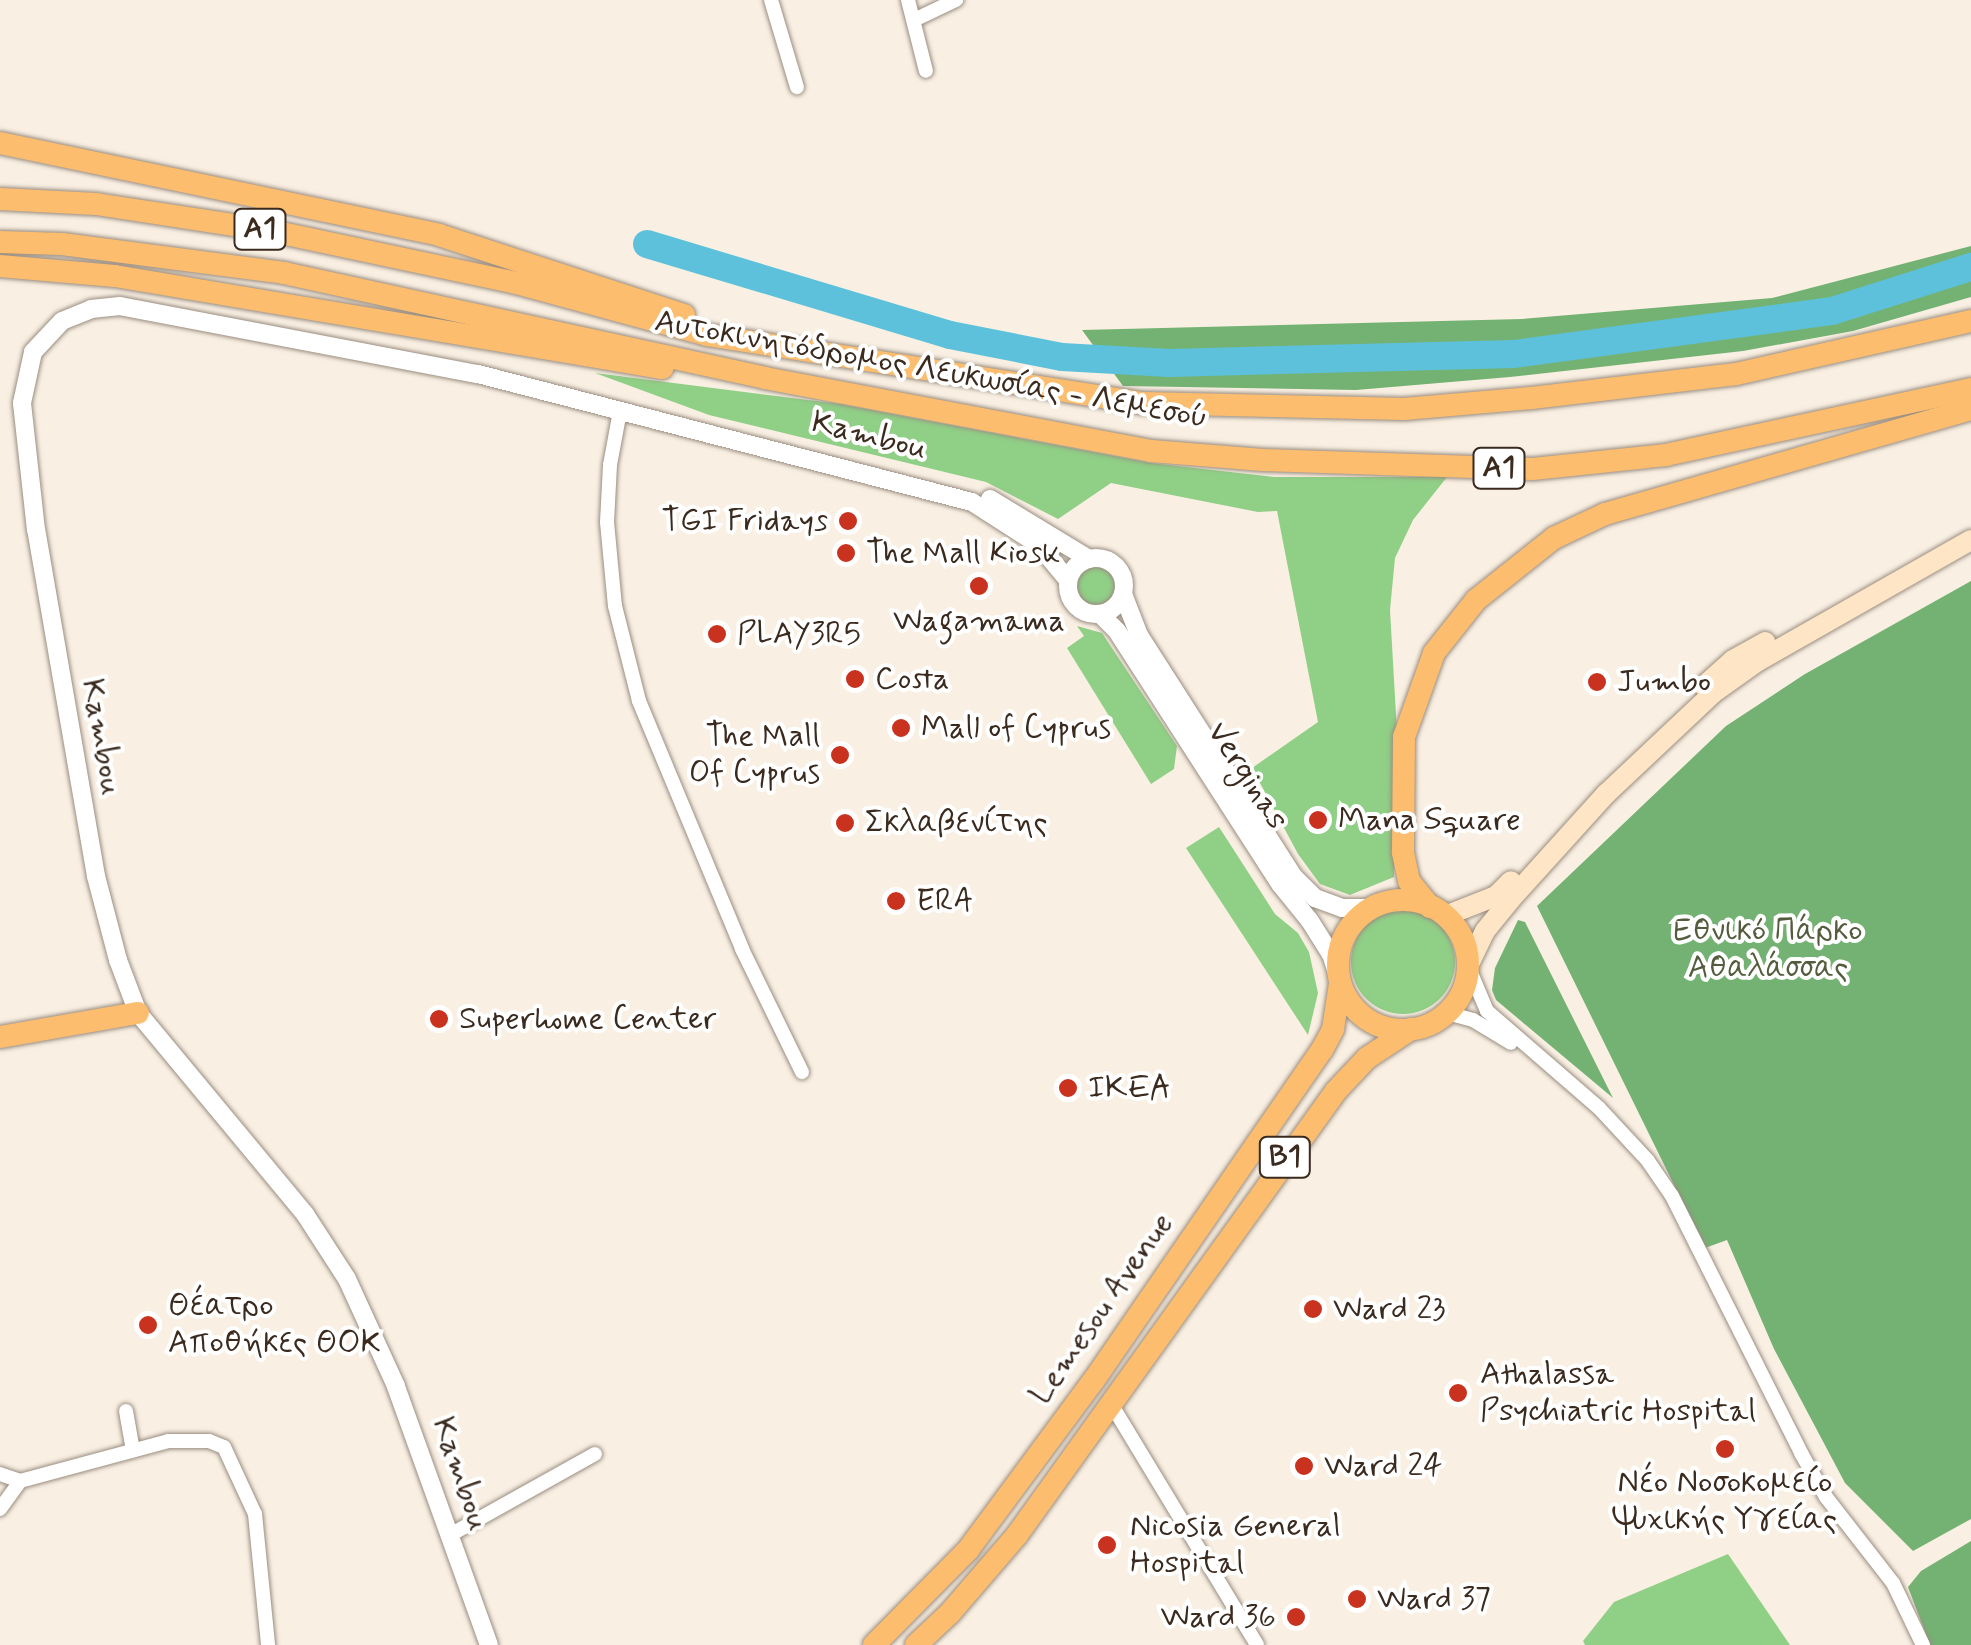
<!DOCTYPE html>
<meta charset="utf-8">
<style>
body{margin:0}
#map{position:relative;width:1971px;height:1645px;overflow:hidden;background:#f9f0e3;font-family:Mynerve,sans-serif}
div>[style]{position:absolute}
.green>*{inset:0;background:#90cf86}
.round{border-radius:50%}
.forest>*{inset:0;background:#74b273}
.river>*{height:28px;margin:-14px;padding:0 14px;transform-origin:14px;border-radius:14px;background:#5dc1db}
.roads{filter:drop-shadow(0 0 2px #9a8d80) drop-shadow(0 0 2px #9a8d80)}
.minor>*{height:14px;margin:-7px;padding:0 7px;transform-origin:7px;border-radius:7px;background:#fff}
.tertiary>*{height:18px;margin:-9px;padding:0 9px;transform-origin:9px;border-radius:9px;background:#fff}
.tertiary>.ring{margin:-9px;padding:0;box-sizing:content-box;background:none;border:18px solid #fff;border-radius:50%}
.secondary>*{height:20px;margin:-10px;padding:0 10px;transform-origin:10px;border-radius:10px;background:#fee5c5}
.primary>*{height:22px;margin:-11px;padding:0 11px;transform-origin:11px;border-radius:11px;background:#fcbd6f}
.primary>.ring{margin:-11px;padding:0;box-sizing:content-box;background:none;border:22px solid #fcbd6f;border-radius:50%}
.trunk>*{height:22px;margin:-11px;padding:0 11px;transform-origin:11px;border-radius:11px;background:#fcbd6f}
.dots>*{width:28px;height:28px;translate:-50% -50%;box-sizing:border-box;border:5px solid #fff;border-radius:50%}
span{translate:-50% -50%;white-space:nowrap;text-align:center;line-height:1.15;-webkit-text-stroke:8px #fff;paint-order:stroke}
.shield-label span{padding:2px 8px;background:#fff;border:2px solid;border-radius:8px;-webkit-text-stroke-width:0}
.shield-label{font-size:30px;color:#3b2a1e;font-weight:700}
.street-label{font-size:32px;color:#3b2a1e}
.poi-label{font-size:32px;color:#3b2a1e}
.right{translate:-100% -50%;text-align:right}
.left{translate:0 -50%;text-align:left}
.park-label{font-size:32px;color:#545c3d}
</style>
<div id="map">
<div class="green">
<i style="clip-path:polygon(595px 373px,840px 404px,1151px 463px,1274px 477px,1447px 477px,1413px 520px,1395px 558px,1390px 610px,1397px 732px,1394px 877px,1350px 895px,1320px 884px,1298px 854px,1252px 768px,1318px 722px,1277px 511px,1258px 512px,1111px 483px,1058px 519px,986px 482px,709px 415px)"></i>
<i class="round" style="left:1076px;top:567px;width:40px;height:40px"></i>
<i style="clip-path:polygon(1077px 626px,1102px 633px,1177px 746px,1174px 769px,1151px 784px,1067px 648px,1084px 636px)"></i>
<i style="clip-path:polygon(1219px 827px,1275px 914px,1298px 933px,1309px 952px,1318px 993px,1308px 1035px,1186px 848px)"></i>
<i class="round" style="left:1351px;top:910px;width:104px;height:104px"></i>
<i style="clip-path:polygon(1728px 1554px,1790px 1645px,1585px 1645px,1583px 1641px,1614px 1602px)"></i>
</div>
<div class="forest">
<i style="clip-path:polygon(1971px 246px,1971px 297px,1853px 331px,1743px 351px,1510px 377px,1356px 390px,1123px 386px,1082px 330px,1522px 319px,1772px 298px)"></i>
<i style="clip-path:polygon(1971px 581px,1971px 1519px,1913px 1551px,1845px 1483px,1774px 1349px,1727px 1240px,1705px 1248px,1537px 906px,1726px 726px,1805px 674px)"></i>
<i style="clip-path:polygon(1518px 920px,1525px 922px,1613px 1098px,1496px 1000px,1492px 990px,1495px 968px)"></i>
<i style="clip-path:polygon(1971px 1541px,1971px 1645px,1930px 1645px,1908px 1587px,1921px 1571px)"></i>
</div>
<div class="river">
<i style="left:647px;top:244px;width:316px;rotate:16.7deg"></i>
<i style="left:950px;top:335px;width:114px;rotate:11.1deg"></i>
<i style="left:1062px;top:357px;width:107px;rotate:3.2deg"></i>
<i style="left:1169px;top:363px;width:345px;rotate:-1.5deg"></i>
<i style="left:1514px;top:354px;width:321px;rotate:-7.7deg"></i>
<i style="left:1832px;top:311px;width:146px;rotate:-17.6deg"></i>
</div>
<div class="roads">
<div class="minor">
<i style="left:771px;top:0;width:91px;rotate:73.4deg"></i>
<i style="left:908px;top:0;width:73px;rotate:75.8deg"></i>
<i style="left:914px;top:20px;width:47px;rotate:-25.5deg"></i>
<i style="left:620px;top:411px;width:55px;rotate:100.5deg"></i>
<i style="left:610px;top:465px;width:57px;rotate:93deg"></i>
<i style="left:607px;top:522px;width:84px;rotate:84.6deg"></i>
<i style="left:615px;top:606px;width:98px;rotate:75.8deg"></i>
<i style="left:639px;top:701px;width:269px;rotate:67.4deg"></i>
<i style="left:742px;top:949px;width:137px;rotate:64deg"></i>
<i style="left:1468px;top:966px;width:49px;rotate:67.1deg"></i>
<i style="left:1487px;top:1011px;width:148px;rotate:40.9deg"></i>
<i style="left:1599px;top:1108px;width:72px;rotate:47.2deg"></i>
<i style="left:1648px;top:1161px;width:42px;rotate:55.6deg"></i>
<i style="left:1672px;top:1196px;width:288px;rotate:63.3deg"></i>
<i style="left:1801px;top:1453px;width:51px;rotate:60.4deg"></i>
<i style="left:1826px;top:1497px;width:109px;rotate:52.1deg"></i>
<i style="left:1893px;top:1583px;width:69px;rotate:64.2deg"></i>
<i style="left:1447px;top:1013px;width:27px;rotate:15deg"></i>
<i style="left:1473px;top:1020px;width:44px;rotate:31.2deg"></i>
<i style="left:1110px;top:1402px;width:284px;rotate:58.8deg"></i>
<i style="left:126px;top:1411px;width:40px;rotate:80deg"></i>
<i style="left:0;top:1474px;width:21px;rotate:19deg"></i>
<i style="left:20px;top:1481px;width:153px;rotate:-15.1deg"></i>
<i style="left:168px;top:1441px;width:41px"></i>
<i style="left:209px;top:1441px;width:16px;rotate:22deg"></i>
<i style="left:224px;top:1447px;width:74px;rotate:65.2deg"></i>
<i style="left:255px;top:1514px;width:132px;rotate:84.3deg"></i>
<i style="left:0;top:1509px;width:34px;rotate:-54deg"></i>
<i style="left:450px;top:1535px;width:166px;rotate:-29.2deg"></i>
</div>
<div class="tertiary">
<i style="left:990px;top:499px;width:116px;rotate:31.2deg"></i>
<i class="ring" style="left:1068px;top:558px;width:38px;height:38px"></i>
<i style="left:1123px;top:594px;width:44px;rotate:68.7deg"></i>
<i style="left:1139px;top:635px;width:287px;rotate:57.4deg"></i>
<i style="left:1294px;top:877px;width:30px;rotate:45deg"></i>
<i style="left:1315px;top:898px;width:29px;rotate:20deg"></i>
<i style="left:1342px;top:908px;width:26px"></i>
<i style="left:1100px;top:614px;width:24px;rotate:45deg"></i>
<i style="left:1117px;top:631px;width:302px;rotate:57.2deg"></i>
<i style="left:1281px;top:885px;width:46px;rotate:51.1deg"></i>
<i style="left:1310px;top:921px;width:39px;rotate:58deg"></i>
<i style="left:1331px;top:954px;width:22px;rotate:72deg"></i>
<i style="left:489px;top:1645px;width:275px;rotate:-109.8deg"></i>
<i style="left:396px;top:1386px;width:118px;rotate:-114.6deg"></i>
<i style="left:347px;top:1279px;width:77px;rotate:-122.9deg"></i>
<i style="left:305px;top:1214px;width:261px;rotate:-129.7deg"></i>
<i style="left:138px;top:1013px;width:57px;rotate:-110.7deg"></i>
<i style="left:118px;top:960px;width:87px;rotate:-104.7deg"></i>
<i style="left:96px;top:876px;width:351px;rotate:-99.8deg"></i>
<i style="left:36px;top:530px;width:128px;rotate:-96.3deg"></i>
<i style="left:22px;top:403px;width:52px;rotate:-77.8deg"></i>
<i style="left:33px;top:352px;width:42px;rotate:-46.9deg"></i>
<i style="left:62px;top:321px;width:31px;rotate:-22deg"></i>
<i style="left:91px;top:309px;width:29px;rotate:-6deg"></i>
<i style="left:120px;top:306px;width:364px;rotate:10.8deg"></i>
<i style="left:478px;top:374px;width:510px;rotate:14.53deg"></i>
<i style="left:972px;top:502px;width:80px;rotate:32.7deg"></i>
<i style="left:1039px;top:545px;width:45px;rotate:50.4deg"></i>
</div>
<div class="secondary">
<i style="left:1704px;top:686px;width:39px;rotate:-42deg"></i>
<i style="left:1733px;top:660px;width:37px;rotate:-29deg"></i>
<i style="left:1445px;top:916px;width:55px;rotate:-21.4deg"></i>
<i style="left:1496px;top:896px;width:21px;rotate:-45deg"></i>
<i style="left:1468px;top:966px;width:39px;rotate:-64deg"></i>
<i style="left:1485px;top:931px;width:41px;rotate:-50.9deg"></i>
<i style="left:1511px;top:899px;width:142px;rotate:-47.9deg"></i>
<i style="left:1606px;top:794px;width:147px;rotate:-43.3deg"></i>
<i style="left:1713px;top:693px;width:55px;rotate:-35.4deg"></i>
<i style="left:1758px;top:661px;width:245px;rotate:-29.6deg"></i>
</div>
<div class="primary">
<i class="ring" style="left:1338px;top:900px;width:108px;height:108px"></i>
<i style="left:0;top:1037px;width:140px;rotate:-9.9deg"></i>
<i style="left:874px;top:1645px;width:134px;rotate:-45.3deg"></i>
<i style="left:968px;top:1550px;width:212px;rotate:-53.5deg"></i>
<i style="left:1094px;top:1380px;width:401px;rotate:-55.4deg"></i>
<i style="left:1322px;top:1050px;width:24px;rotate:-62deg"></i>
<i style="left:1333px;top:1029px;width:46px;rotate:-81.2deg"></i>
<i style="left:916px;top:1645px;width:47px;rotate:-43.3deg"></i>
<i style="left:950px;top:1613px;width:103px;rotate:-49.3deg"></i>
<i style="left:1017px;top:1535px;width:547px;rotate:-54.3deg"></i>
<i style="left:1336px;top:1091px;width:45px;rotate:-46.8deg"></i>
<i style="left:1367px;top:1058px;width:53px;rotate:-33.4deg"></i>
</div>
<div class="trunk">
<i style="left:0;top:143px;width:449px;rotate:11.8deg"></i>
<i style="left:439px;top:235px;width:258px;rotate:18.1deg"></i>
<i style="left:0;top:199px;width:96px;rotate:3deg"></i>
<i style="left:96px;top:204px;width:178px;rotate:8.7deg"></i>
<i style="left:272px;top:231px;width:249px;rotate:12deg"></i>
<i style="left:516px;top:283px;width:199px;rotate:15.2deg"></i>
<i style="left:708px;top:335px;width:440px;rotate:8.9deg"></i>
<i style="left:1143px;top:403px;width:261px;rotate:1.3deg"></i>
<i style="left:1404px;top:409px;width:128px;rotate:-4.9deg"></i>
<i style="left:1532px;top:398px;width:205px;rotate:-6.7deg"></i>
<i style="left:1736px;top:374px;width:241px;rotate:-12.7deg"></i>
<i style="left:0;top:242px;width:62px;rotate:1.8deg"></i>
<i style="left:62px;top:244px;width:224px;rotate:7.4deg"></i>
<i style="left:284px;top:273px;width:492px;rotate:12.3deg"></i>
<i style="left:765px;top:378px;width:393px;rotate:10.7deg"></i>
<i style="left:1151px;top:451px;width:112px;rotate:4.6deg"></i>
<i style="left:1263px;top:460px;width:270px;rotate:1.9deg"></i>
<i style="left:1533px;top:469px;width:134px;rotate:-6deg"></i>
<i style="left:1666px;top:455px;width:312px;rotate:-12.2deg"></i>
<i style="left:0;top:266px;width:115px;rotate:5deg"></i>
<i style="left:115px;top:276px;width:555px;rotate:9.55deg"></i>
<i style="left:1430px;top:907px;width:33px;rotate:-129deg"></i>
<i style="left:1409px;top:881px;width:30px;rotate:-102deg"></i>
<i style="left:1403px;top:852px;width:115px;rotate:-89.5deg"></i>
<i style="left:1404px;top:737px;width:89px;rotate:-70.3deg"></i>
<i style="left:1434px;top:653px;width:68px;rotate:-51.6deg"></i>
<i style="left:1476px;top:600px;width:100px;rotate:-38.5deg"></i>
<i style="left:1554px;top:538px;width:56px;rotate:-25.2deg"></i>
<i style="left:1605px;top:514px;width:381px;rotate:-16deg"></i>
</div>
</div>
<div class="dots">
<i style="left:848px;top:521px;background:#c8321e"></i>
<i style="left:846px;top:553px;background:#c8321e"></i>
<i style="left:979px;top:586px;background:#c8321e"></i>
<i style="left:717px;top:634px;background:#c8321e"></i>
<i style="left:855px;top:679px;background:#c8321e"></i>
<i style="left:1597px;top:682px;background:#c8321e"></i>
<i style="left:901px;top:728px;background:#c8321e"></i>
<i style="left:840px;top:755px;background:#c8321e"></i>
<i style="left:1318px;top:820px;background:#c8321e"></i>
<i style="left:845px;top:823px;background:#c8321e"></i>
<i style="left:896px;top:901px;background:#c8321e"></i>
<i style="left:439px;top:1019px;background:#c8321e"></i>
<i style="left:1068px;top:1088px;background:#c8321e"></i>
<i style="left:1313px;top:1309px;background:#c8321e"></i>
<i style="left:148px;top:1325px;background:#c8321e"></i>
<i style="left:1458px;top:1393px;background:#c8321e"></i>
<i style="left:1725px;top:1449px;background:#c8321e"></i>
<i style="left:1304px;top:1466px;background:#c8321e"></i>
<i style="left:1107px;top:1545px;background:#c8321e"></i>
<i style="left:1357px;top:1599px;background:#c8321e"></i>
<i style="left:1296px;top:1617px;background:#c8321e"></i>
</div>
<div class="shield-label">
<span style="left:260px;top:229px">A1</span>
<span style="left:1499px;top:468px">A1</span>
<span style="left:1285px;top:1157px">B1</span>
</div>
<div class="street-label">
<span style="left:931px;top:370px;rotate:10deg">Αυτοκινητόδρομος Λευκωσίας - Λεμεσού</span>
<span style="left:869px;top:436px;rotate:14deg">Kambou</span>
<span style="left:101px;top:737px;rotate:80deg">Kambou</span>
<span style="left:1247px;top:776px;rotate:57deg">Verginas</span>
<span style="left:1102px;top:1309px;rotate:-55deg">Lemesou Avenue</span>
<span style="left:460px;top:1474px;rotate:71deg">Kambou</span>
</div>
<div class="poi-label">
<span class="right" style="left:828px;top:521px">TGI Fridays</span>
<span class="left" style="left:866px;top:553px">The Mall Kiosk</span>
<span style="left:979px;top:621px">Wagamama</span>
<span class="left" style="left:737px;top:634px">PLAY3R5</span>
<span class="left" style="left:875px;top:679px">Costa</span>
<span class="left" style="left:1617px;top:682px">Jumbo</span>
<span class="left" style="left:921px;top:728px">Mall of Cyprus</span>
<span class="right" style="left:820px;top:755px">The Mall<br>Of Cyprus</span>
<span class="left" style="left:1338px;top:820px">Mana Square</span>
<span class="left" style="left:865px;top:823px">Σκλαβενίτης</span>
<span class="left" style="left:916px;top:901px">ERA</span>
<span class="left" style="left:459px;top:1019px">Superhome Center</span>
<span class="left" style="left:1088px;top:1088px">IKEA</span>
<span class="left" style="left:168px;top:1325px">Θέατρο<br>Αποθήκες ΘΟΚ</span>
<span class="left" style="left:1333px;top:1309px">Ward 23</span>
<span class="left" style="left:1480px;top:1393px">Athalassa<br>Psychiatric Hospital</span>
<span class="left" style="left:1324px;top:1466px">Ward 24</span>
<span style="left:1725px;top:1502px">Νέο Νοσοκομείο<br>Ψυχικής Υγείας</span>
<span class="left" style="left:1130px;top:1545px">Nicosia General<br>Hospital</span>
<span class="left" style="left:1377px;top:1599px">Ward 37</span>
<span class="right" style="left:1276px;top:1617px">Ward 36</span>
</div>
<div class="park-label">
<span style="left:1768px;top:950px">Εθνικό Πάρκο<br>Αθαλάσσας</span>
</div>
</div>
